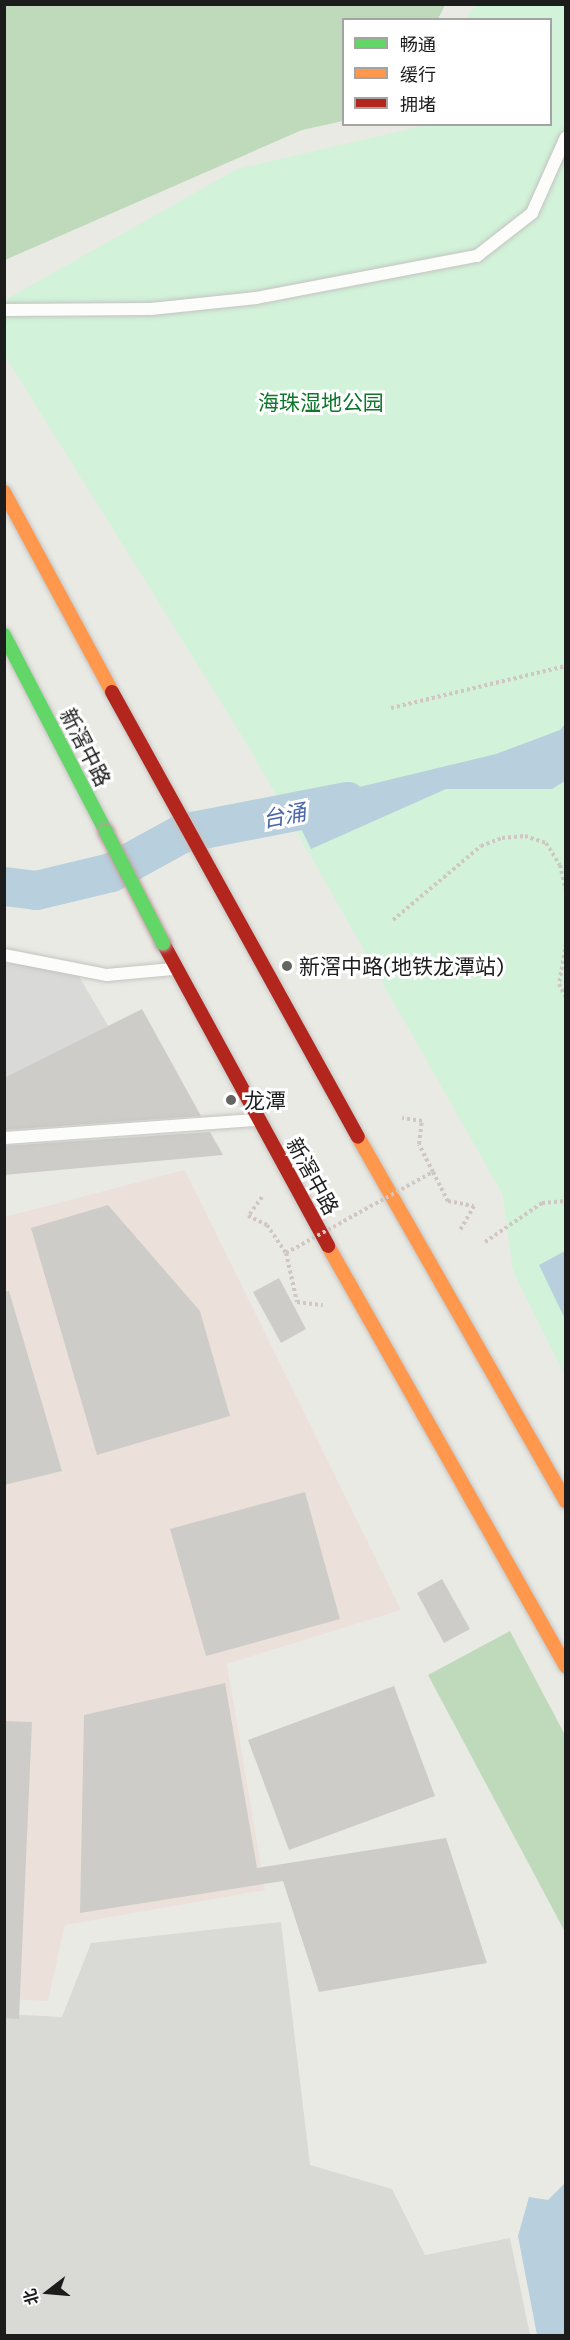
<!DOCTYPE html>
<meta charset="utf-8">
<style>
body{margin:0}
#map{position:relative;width:570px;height:2340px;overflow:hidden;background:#eaeae5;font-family:Commissioner,"Noto Sans SC",sans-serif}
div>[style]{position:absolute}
.residential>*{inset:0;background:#d9d9d6}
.commercial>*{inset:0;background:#ece0da}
.forest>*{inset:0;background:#bfdaba}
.park>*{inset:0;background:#d2f2d9}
.parking>*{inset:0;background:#d9d9d7}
.water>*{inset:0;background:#b8cfdd}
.river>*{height:39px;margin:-19.5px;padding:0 19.5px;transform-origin:19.5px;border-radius:19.5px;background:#b8cfdd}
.building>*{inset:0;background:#cdccc8}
.path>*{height:4px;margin-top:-2px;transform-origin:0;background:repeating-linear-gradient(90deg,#d1c7c2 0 3px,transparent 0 6px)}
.roads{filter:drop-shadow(0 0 2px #c3c3c1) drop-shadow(0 0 2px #c3c3c1)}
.lane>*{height:12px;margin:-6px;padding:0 6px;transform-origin:6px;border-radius:6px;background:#fcfcfb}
.fast>*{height:14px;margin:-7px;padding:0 7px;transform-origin:7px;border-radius:7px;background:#63d668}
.slow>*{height:14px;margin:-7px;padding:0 7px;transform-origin:7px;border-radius:7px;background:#ff974d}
.jam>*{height:14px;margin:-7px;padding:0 7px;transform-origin:7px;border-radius:7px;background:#b3261e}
.path-bridge>*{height:4px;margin-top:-2px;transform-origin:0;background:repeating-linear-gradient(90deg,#d1c7c2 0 3px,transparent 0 6px)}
.bridges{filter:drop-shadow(0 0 2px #bf9ea0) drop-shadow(0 0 2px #bf9ea0)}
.fast-bridge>*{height:14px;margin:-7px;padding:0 7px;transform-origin:7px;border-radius:7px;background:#63d668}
.dots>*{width:16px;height:16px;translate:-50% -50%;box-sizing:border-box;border:3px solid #fff;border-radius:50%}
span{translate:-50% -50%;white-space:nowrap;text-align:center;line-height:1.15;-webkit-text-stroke:6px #fff;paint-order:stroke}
.park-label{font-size:21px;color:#0e772c}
.street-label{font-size:21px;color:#1c1c1c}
.poi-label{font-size:21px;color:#1c1c1c}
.left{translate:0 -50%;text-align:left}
.water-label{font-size:22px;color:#4b67a9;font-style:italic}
.frame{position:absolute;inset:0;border:6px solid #1c1c1c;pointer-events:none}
.legend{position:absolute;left:342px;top:18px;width:210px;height:108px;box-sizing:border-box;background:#fff;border:2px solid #a4a4a4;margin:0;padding:8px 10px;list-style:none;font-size:18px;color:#1c1c1c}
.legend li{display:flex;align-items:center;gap:12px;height:30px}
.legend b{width:30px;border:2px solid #a4a4a4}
.north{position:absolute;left:18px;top:2262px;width:60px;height:60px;-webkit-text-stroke:4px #fff;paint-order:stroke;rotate:254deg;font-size:16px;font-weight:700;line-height:24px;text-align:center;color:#1c1c1c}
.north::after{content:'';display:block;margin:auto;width:21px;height:27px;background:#1c1c1c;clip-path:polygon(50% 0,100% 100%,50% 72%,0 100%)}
</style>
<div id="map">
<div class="residential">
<i style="clip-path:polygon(281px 1922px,310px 2165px,392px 2189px,425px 2255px,510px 2238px,530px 2335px,5px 2335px,4px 2014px,62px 2017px,91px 1943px)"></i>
</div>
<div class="commercial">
<i style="clip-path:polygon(185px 1170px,401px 1610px,227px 1664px,265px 1890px,65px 1925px,48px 2001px,5px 1999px,4px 1217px)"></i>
</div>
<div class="forest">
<i style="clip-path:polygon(5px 4px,445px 4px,445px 5px,438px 19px,344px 20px,343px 121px,302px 130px,5px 260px)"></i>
<i style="clip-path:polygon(510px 1631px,565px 1735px,565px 1932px,428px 1675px)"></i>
</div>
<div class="park">
<i style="clip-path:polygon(475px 5px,565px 5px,565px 1376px,513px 1271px,503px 1195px,247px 744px,5px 356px,5px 300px,237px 169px,427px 125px,550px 124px,550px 20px,466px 19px)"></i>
</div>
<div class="parking">
<i style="clip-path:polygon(4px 963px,75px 970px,143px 1084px,5px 1099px)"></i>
</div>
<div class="water">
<i style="clip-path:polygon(565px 724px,565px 781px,552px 789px,446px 789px,311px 849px,289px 804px,496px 754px,560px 730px)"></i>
<i style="clip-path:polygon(565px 1251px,565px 1319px,539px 1265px)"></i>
<i style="clip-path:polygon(565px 2183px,565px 2335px,537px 2335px,518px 2236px,529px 2197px,548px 2200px)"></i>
</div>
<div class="river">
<i style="left:4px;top:886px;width:32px;rotate:7deg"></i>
<i style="left:36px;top:890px;width:77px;rotate:-13.5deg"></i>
<i style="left:111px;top:872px;width:81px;rotate:-28.8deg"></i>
<i style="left:182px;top:833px;width:168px;rotate:-11deg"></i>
</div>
<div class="building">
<i style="clip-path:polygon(142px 1009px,201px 1116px,4px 1130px,4px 1078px)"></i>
<i style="clip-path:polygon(210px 1132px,223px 1155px,4px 1175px,4px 1146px)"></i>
<i style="clip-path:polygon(108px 1205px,200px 1311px,230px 1416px,97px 1455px,31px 1228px)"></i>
<i style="clip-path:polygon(279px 1278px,306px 1329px,281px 1343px,253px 1292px)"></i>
<i style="clip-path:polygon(4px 1291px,9px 1291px,62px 1471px,4px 1485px)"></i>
<i style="clip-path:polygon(305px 1492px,340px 1619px,206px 1656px,170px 1529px)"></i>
<i style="clip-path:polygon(442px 1579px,470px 1629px,444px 1643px,417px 1593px)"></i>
<i style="clip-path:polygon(225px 1683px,257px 1868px,446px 1838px,487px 1963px,319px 1992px,283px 1881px,80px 1913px,84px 1715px)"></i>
<i style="clip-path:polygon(394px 1686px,435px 1796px,289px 1850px,248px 1740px)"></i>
<i style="clip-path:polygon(4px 1721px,32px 1722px,19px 2019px,4px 2018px)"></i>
</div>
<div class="path">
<i style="left:391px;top:708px;width:180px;rotate:-13.5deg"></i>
<i style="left:393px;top:920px;width:115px;rotate:-40.1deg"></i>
<i style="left:481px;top:846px;width:22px;rotate:-21deg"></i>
<i style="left:502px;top:838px;width:23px;rotate:-5deg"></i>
<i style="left:525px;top:836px;width:22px;rotate:18deg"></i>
<i style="left:546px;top:843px;width:26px;rotate:58deg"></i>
<i style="left:560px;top:865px;width:26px;rotate:77deg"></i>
<i style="left:566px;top:943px;width:42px;rotate:99.7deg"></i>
<i style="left:559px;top:984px;width:15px;rotate:62deg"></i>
<i style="left:433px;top:1172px;width:33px;rotate:63deg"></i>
<i style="left:448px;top:1201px;width:26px;rotate:11deg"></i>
<i style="left:474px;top:1206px;width:30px;rotate:120deg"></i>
<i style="left:485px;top:1242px;width:69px;rotate:-34.4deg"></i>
<i style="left:542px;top:1203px;width:24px;rotate:-5deg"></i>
</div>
<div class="roads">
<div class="lane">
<i style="left:4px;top:310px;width:147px;rotate:-0.4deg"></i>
<i style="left:151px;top:309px;width:106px;rotate:-6deg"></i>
<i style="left:256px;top:298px;width:225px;rotate:-10.8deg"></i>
<i style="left:477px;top:256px;width:70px;rotate:-38deg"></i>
<i style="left:532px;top:213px;width:83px;rotate:-65.9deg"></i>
<i style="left:4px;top:955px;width:105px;rotate:11deg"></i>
<i style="left:107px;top:975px;width:66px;rotate:-5.2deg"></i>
<i style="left:4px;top:1138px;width:252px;rotate:-4.1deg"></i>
</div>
<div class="fast">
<i style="left:4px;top:635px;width:222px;rotate:62.6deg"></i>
</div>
<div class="slow">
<i style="left:4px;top:492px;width:227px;rotate:61.6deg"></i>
<i style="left:358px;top:1137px;width:420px;rotate:60.3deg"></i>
<i style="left:328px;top:1246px;width:483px;rotate:60.5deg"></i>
</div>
<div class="jam">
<i style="left:112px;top:692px;width:508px;rotate:61.07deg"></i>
<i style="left:163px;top:943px;width:345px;rotate:61.4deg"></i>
</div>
</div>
<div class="path-bridge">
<i style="left:262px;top:1197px;width:24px;rotate:126deg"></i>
<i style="left:248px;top:1216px;width:21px;rotate:25deg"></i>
<i style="left:267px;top:1225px;width:34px;rotate:56deg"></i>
<i style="left:286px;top:1253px;width:50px;rotate:77.3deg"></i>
<i style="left:297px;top:1302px;width:26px;rotate:7deg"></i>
<i style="left:286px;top:1253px;width:168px;rotate:-28.9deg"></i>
<i style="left:433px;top:1172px;width:31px;rotate:-117deg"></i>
<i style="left:419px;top:1144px;width:23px;rotate:-83deg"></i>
<i style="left:422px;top:1121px;width:20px;rotate:-171deg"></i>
</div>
<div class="bridges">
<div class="fast-bridge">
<i style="left:106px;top:832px;width:125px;rotate:62.8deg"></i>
</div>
</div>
<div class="dots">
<i style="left:287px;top:966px;background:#646462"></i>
<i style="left:231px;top:1100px;background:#646462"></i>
</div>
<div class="park-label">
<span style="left:321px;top:402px">海珠湿地公园</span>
</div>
<div class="street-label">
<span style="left:86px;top:747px;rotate:63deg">新滘中路</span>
<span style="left:313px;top:1176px;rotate:61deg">新滘中路</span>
</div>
<div class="poi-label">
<span class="left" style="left:299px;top:966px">新滘中路(地铁龙潭站)</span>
<span class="left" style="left:244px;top:1100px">龙潭</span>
</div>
<div class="water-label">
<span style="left:284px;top:815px;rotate:-11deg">台涌</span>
</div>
<div class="frame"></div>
<ul class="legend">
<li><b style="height:8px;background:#63d668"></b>畅通</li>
<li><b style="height:8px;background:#ff974d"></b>缓行</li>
<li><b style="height:8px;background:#b3261e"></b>拥堵</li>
</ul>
<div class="north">北</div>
</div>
